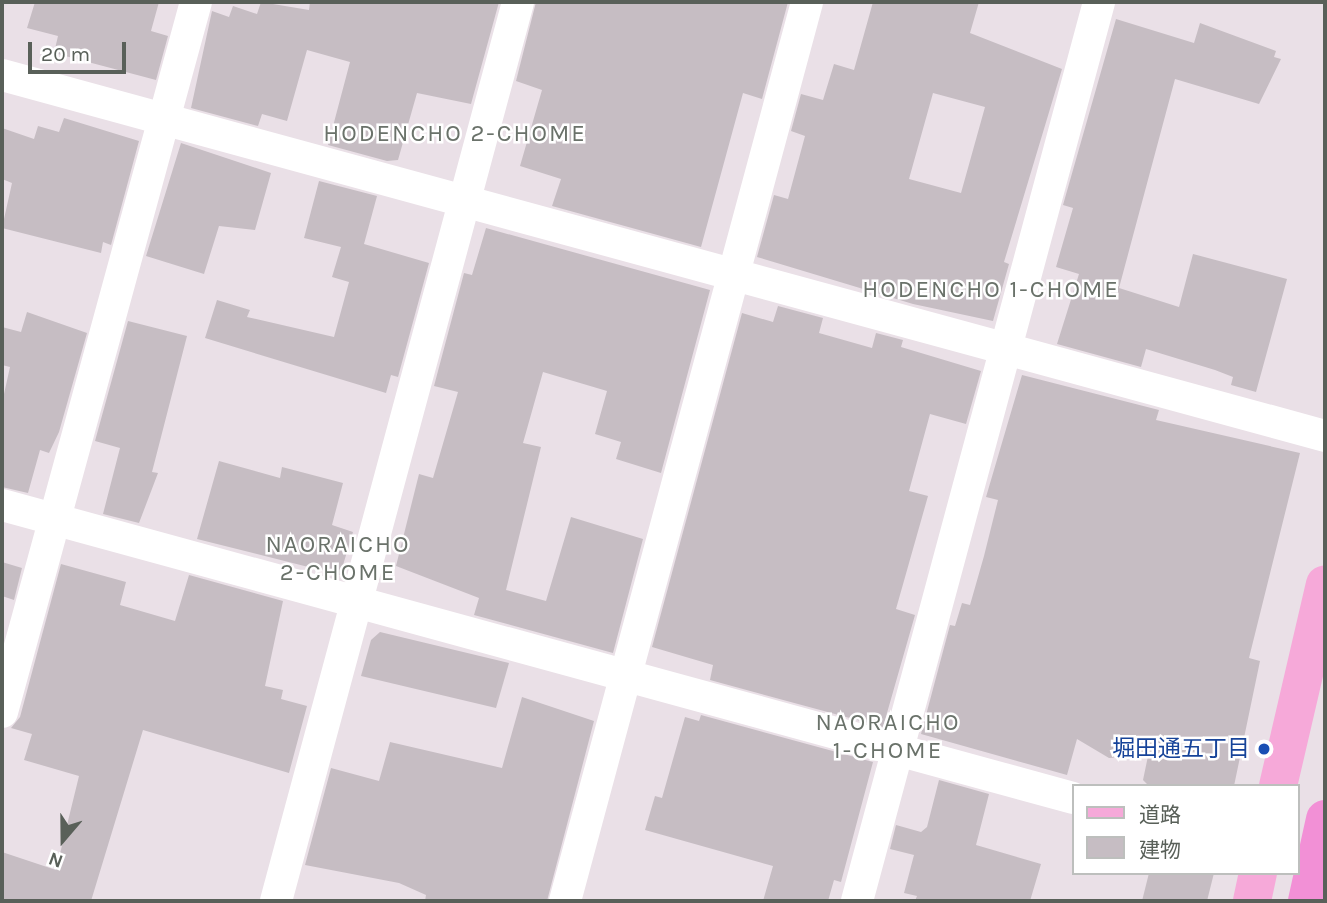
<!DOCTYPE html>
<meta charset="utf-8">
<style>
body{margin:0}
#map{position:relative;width:1327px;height:903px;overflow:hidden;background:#eae0e7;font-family:Karla,"Noto Sans JP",sans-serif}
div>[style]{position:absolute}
.building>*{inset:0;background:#c6bdc3}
.minor>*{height:32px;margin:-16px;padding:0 16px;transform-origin:16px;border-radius:16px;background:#fff}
.major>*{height:38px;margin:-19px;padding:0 19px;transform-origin:19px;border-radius:19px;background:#f6a9d9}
.highway>*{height:38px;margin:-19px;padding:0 19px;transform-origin:19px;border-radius:19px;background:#f290d6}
.dots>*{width:19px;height:19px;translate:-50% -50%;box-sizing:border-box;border:4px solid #fff;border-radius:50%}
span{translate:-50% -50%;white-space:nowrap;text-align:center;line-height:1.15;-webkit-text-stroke:5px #fff;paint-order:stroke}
.transit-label{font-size:23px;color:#164399}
.right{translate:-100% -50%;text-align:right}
.neighbourhood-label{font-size:24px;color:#6a726a;letter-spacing:2px}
.frame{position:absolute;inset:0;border:4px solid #596059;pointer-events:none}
.legend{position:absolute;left:1072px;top:784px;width:228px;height:91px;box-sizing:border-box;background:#fff;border:2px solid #bdbfbd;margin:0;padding:9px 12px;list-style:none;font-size:21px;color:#596059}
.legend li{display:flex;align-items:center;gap:14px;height:35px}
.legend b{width:35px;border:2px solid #bdbfbd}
.north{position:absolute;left:28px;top:805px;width:70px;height:70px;-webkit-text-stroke:5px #fff;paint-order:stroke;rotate:200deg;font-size:19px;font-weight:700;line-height:28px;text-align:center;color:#596059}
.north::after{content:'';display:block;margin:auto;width:24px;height:32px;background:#596059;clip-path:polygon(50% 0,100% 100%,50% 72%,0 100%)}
.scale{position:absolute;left:28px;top:42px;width:98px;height:32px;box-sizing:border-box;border:4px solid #596059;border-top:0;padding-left:9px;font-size:21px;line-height:24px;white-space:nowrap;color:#596059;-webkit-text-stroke:5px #fff;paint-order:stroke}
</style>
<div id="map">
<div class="building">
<i style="clip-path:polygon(35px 2px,159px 2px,151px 31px,168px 36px,156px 80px,54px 53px,58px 36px,27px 28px)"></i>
<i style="clip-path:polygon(261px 2px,309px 10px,310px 2px,499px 2px,471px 104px,417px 93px,398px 160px,387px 161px,328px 145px,350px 62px,307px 50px,287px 121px,262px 114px,258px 126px,191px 108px,212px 11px,229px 17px,233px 6px,257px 14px)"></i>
<i style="clip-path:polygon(536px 2px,788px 2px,762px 99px,743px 93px,701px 247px,552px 206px,561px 179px,520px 166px,542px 90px,516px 81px)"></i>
<i style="clip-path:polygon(evenodd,873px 2px,979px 2px,970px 33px,1062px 69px,1004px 262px,1009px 264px,993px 321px,913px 304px,757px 257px,774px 195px,788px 199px,805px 136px,791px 131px,801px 94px,823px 100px,834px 64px,854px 70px,873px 2px,933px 93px,985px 107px,961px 193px,909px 179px,933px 93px)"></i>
<i style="clip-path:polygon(1116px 19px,1194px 43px,1200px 23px,1276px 51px,1274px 57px,1281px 59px,1259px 104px,1175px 79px,1119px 288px,1179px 307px,1193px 254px,1287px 279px,1256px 392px,1231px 385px,1233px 377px,1215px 370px,1146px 349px,1141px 367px,1057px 344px,1079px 274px,1056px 267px,1073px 208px,1063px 205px)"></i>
<i style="clip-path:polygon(64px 118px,139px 141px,111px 245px,103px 242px,101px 253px,2px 228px,12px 183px,2px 179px,2px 128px,34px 139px,38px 126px,59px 132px)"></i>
<i style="clip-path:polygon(181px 143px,271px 173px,255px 230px,219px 226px,204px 274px,146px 256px)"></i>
<i style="clip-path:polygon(319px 181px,377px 196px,364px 244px,429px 263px,398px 377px,391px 375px,386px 393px,205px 338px,217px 300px,250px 310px,247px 317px,334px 337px,349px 282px,332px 277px,341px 247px,304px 238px)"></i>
<i style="clip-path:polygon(486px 228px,710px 290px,661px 473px,616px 459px,621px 442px,595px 434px,607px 391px,543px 372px,523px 443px,541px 447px,506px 590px,546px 601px,571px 517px,643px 539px,613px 653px,474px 615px,479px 598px,396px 566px,419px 474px,433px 478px,458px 392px,434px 386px,464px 273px,472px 275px)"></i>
<i style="clip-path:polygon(778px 306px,823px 318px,819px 333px,872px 348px,876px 333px,903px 340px,901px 347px,981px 371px,966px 424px,930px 414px,909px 491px,928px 496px,896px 609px,915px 615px,883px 727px,710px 680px,713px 665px,652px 647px,742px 313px,773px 322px)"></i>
<i style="clip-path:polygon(27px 312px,87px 333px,59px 432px,49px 453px,40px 450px,28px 493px,2px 487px,2px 403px,10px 367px,2px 365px,2px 327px,21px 332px)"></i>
<i style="clip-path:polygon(128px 321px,187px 336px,152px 472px,158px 473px,139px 523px,103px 514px,120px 448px,95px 441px)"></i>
<i style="clip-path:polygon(1022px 375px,1159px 410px,1156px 420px,1300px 453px,1249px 658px,1260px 661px,1234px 786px,1149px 786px,1143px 780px,1148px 756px,1109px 758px,1077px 739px,1067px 775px,921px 734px,950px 625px,955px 626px,962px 603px,970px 605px,984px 556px,998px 500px,986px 497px)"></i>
<i style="clip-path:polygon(219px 461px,280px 478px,282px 467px,343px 483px,332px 525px,353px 532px,340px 575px,197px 539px)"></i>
<i style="clip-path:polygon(2px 562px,22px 568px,14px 600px,2px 596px)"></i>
<i style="clip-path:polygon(61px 564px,126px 582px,120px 605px,175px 621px,189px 575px,283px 601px,265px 686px,283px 690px,281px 699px,307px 706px,289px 773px,143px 730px,91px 901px,2px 901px,2px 852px,56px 870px,79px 776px,24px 760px,32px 734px,11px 728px,20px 717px)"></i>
<i style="clip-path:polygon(380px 632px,509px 663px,496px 708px,361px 676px,371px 640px)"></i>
<i style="clip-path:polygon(522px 697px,594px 721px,547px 901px,425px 901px,426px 895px,399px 883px,305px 865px,331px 768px,379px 781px,390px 742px,502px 768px)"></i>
<i style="clip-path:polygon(701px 715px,873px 762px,841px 882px,834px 880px,828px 901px,763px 901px,773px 866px,645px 830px,655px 796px,662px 798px,685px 717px,699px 721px)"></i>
<i style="clip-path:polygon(939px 780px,989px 794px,976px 845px,1041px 864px,1030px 901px,915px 901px,917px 896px,904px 893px,914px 855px,890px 849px,896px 825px,921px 832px,927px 827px)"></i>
<i style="clip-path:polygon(1149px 873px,1214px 873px,1207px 901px,1142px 901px)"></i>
</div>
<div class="minor">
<i style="left:2px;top:75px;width:1371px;rotate:15.26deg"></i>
<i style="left:2px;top:505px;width:1110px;rotate:15.3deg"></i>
<i style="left:2px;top:712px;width:736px;rotate:-74.72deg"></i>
<i style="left:276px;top:901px;width:931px;rotate:-74.93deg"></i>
<i style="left:565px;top:901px;width:931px;rotate:-74.93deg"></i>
<i style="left:857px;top:901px;width:931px;rotate:-74.93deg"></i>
</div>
<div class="major">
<i style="left:1278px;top:786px;width:207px;rotate:-76.9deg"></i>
<i style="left:1252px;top:901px;width:29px;rotate:-78deg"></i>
</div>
<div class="highway">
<i style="left:1307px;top:901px;width:84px;rotate:-77.6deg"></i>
</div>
<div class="dots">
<i style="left:1264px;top:749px;background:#1a4fb4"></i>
</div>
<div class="transit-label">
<span class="right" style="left:1250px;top:749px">堀田通五丁目</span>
</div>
<div class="neighbourhood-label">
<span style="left:455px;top:134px">HODENCHO 2-CHOME</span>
<span style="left:991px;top:290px">HODENCHO 1-CHOME</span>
<span style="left:338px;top:559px">NAORAICHO<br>2-CHOME</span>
<span style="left:888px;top:737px">NAORAICHO<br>1-CHOME</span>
</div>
<div class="frame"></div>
<ul class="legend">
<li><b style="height:9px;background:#f6a9d9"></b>道路</li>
<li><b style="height:19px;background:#c6bdc3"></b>建物</li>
</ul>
<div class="north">N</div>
<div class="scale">20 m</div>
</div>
